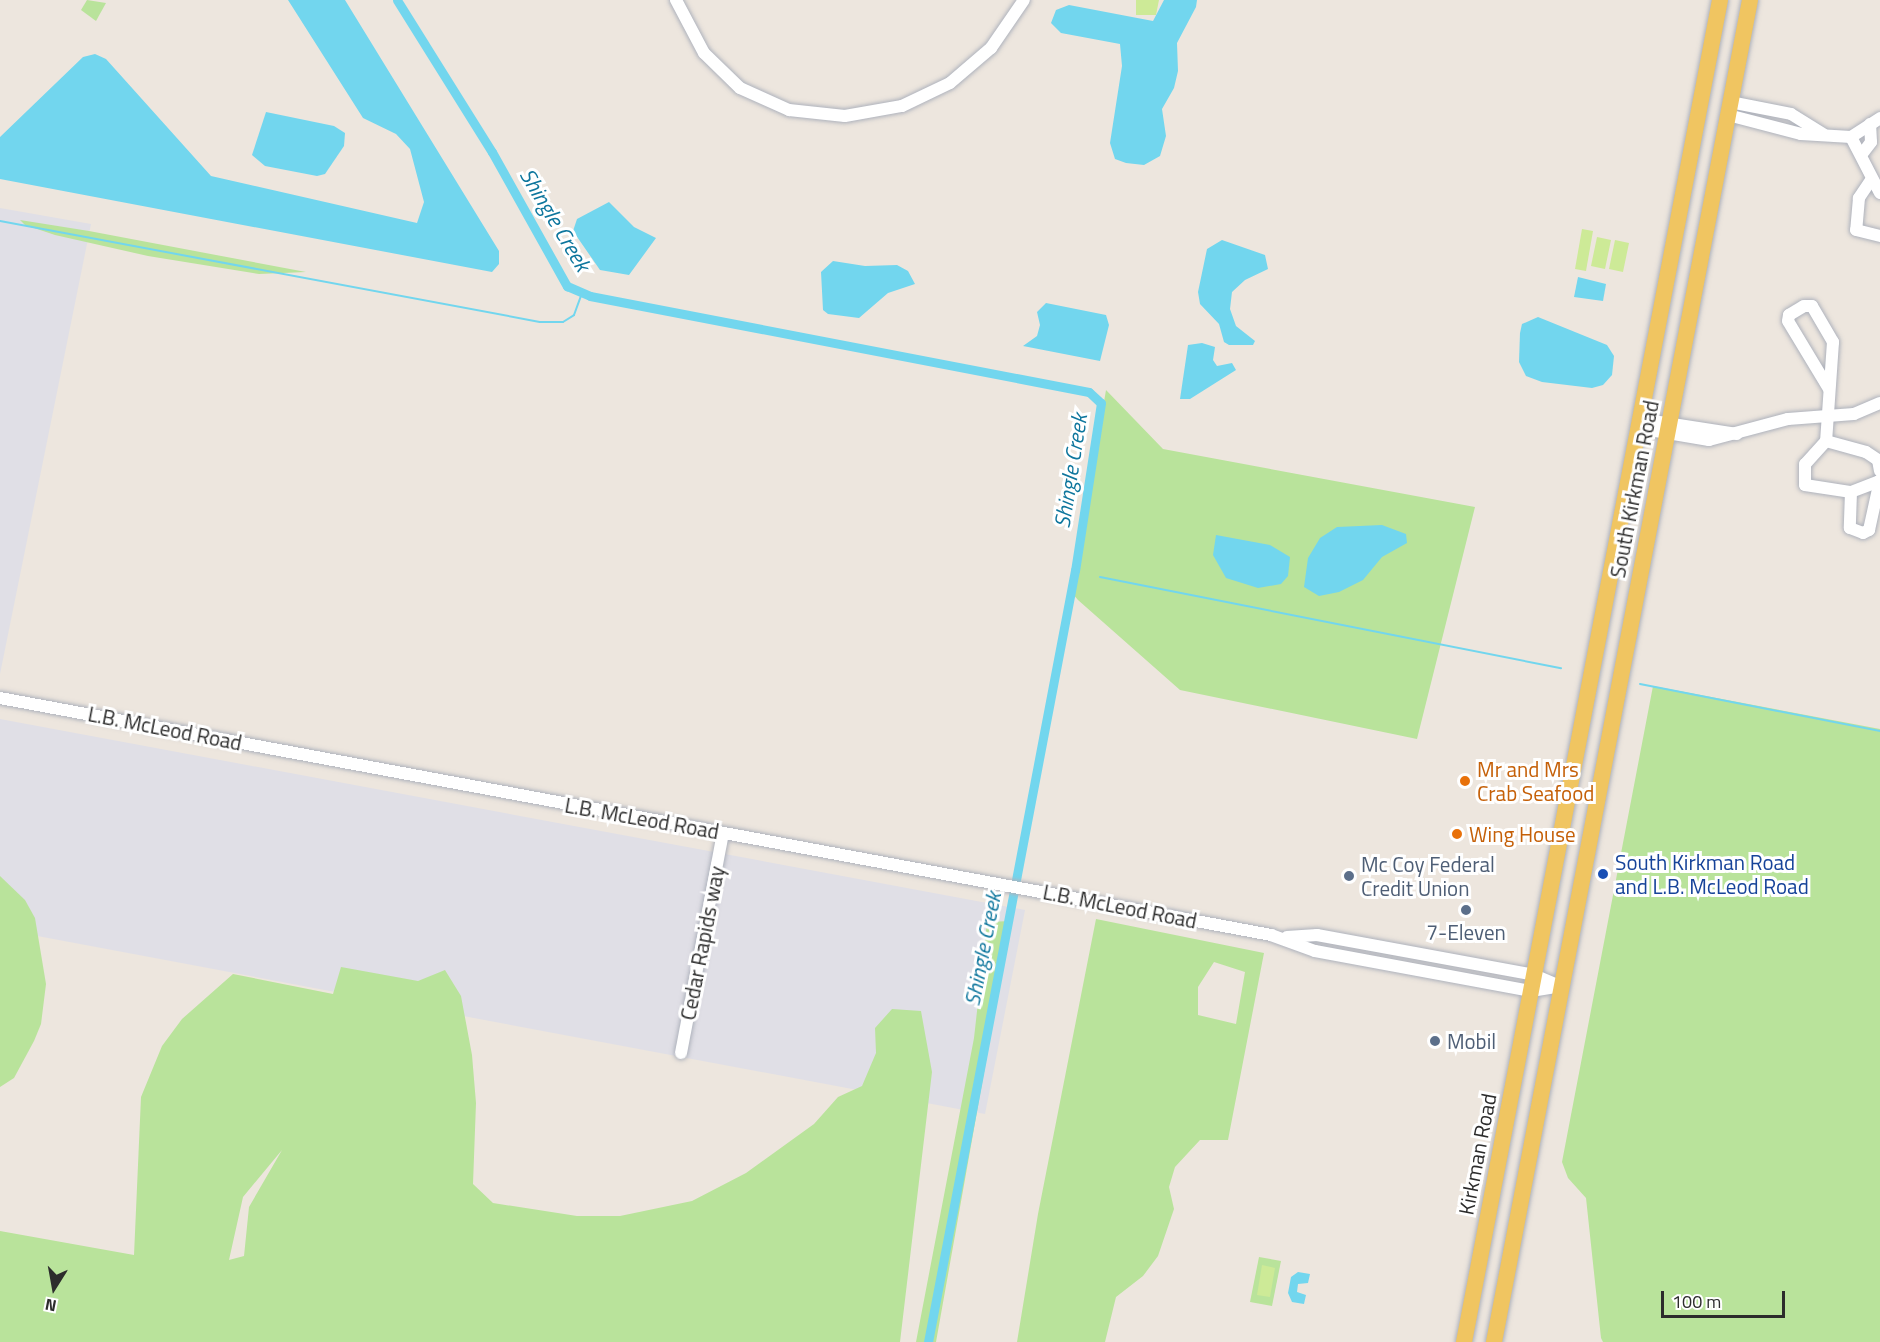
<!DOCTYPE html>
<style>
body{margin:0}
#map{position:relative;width:1880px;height:1342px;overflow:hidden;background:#ede6de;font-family:"Titillium Web",sans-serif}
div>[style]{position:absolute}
.industrial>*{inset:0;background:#e0dfe6}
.green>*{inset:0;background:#b9e39b}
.pitch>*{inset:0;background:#cdea97}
.water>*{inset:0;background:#72d6ee}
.stream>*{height:2px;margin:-1px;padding:0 1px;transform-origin:1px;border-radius:1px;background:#72d6ee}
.canal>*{height:9px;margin:-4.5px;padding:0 4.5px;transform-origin:4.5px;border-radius:4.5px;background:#72d6ee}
.roads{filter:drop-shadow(0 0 2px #aeb2bc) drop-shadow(0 0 2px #aeb2bc)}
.minor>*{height:12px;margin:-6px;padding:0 6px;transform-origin:6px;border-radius:6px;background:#fff}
.major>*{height:16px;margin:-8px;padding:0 8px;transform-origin:8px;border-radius:8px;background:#f0c561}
.dots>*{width:16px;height:16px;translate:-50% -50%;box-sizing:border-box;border:3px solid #fff;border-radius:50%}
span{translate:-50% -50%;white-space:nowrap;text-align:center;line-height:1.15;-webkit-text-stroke:6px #fff;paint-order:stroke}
.street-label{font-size:21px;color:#2c2c2c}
.food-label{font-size:21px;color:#c56008}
.left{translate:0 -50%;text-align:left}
.transit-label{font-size:21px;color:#164399}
.service-label{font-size:21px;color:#4e5e75}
.water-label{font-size:22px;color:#0e769d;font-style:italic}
.north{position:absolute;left:24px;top:1258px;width:60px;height:60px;-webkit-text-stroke:4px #fff;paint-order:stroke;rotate:191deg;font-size:16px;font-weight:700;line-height:24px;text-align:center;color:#2c2c2c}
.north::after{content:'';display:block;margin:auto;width:21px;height:27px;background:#2c2c2c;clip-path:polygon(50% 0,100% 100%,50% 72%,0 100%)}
.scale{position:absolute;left:1661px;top:1291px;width:124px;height:27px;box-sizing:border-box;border:3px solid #2c2c2c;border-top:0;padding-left:8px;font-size:18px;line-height:21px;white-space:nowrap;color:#2c2c2c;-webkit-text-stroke:4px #fff;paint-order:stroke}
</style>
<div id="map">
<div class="industrial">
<i style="clip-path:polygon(0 208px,91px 224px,0 674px)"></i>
<i style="clip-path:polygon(0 719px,1025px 910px,985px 1114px,0 929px)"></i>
</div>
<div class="green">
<i style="clip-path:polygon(87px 0,106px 3px,96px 21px,81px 10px)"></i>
<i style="clip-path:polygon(20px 220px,89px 231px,306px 272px,259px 274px,148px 256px,55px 235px,25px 225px)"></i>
<i style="clip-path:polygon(1106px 390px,1163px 449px,1475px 507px,1417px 739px,1180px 690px,1078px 600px,1072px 593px)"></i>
<i style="clip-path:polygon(1653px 686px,1880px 729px,1880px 1342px,1603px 1342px,1601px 1338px,1586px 1198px,1568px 1178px,1562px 1162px)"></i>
<i style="clip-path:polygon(0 876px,25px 900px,35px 918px,46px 984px,41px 1024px,34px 1041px,14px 1078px,0 1087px)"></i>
<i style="clip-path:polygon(evenodd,1096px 919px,1264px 953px,1228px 1140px,1200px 1140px,1175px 1167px,1169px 1187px,1174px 1209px,1158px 1256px,1143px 1276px,1116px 1297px,1105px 1342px,1017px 1342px,1038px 1214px,1096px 919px,1214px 962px,1245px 972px,1236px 1024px,1198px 1015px,1198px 987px,1214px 962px)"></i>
<i style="clip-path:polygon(1011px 921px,936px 1342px,916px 1342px,974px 1038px,987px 922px)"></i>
<i style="clip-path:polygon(evenodd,341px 967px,418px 981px,445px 970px,461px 996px,472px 1055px,476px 1103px,473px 1184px,493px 1203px,577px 1216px,620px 1216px,692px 1201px,746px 1173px,814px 1124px,838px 1097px,862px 1086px,876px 1053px,875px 1028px,892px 1009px,921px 1011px,932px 1072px,900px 1342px,0 1342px,0 1231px,134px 1255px,141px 1097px,162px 1046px,182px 1019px,233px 974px,333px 994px,341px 967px,282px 1150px,249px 1207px,244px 1256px,229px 1260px,243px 1197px,282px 1150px)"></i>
<i style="clip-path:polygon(1259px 1257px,1281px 1261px,1272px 1306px,1250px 1302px)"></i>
</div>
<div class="pitch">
<i style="clip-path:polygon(1136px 0,1159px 0,1156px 15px,1136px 15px)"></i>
<i style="clip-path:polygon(1582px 229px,1593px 231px,1586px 271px,1575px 269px)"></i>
<i style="clip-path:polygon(1597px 237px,1611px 240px,1605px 269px,1591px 266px)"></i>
<i style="clip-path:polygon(1615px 240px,1629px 243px,1623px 272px,1609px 269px)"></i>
<i style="clip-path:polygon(1262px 1265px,1275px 1268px,1270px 1297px,1257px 1295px)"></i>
</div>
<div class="water">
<i style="clip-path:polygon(288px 0,345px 0,499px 251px,499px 264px,492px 272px,0 179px,0 137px,83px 57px,95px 54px,106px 59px,211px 176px,417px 223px,424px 202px,410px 149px,396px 134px,363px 118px)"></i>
<i style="clip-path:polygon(1164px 0,1197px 0,1196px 7px,1177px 43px,1178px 71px,1174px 88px,1162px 109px,1166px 136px,1160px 156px,1144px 165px,1126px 163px,1115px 159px,1110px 143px,1122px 66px,1120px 44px,1061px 33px,1051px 23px,1056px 10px,1069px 5px,1153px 21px)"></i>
<i style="clip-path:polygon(266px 112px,334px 126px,345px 133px,344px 146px,325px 174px,317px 176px,265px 166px,252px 155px)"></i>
<i style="clip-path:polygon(609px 202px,634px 227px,656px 238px,629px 275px,600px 270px,573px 231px,577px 219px)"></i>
<i style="clip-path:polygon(1222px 240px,1265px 255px,1268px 269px,1245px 280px,1232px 292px,1230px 309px,1236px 326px,1255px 341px,1253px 345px,1229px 345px,1224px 342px,1219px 324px,1200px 304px,1198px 292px,1207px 249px)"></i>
<i style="clip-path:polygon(833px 261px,865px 266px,897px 265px,908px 271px,915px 284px,888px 293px,859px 318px,828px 314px,823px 310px,821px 272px)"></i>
<i style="clip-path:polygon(1578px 277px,1606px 284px,1603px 301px,1574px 297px)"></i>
<i style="clip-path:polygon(1046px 303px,1106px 315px,1109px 325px,1100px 361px,1023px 346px,1037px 336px,1040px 325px,1037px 312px)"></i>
<i style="clip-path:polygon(1538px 317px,1607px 345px,1614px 356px,1612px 375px,1603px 385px,1592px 388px,1542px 382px,1526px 376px,1519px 362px,1520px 333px,1522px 324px)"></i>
<i style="clip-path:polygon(1202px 343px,1215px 347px,1213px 360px,1217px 366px,1232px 363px,1236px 370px,1190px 399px,1180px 399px,1188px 345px)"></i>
<i style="clip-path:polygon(1382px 525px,1406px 534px,1407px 543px,1382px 557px,1363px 580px,1339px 592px,1319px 596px,1304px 587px,1308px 558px,1320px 538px,1337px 527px)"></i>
<i style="clip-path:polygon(1216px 535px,1270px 545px,1290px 557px,1288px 576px,1281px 584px,1258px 588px,1226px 578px,1213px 555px)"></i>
<i style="clip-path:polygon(1298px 1272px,1310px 1274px,1308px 1283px,1298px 1284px,1297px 1292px,1306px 1295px,1304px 1304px,1292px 1302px,1288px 1293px,1291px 1277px)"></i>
</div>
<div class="stream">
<i style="left:0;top:221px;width:549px;rotate:10.59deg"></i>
<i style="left:540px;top:322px;width:23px"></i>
<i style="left:563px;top:322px;width:13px;rotate:-32deg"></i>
<i style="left:574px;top:315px;width:23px;rotate:-70deg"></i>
<i style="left:1100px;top:577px;width:470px;rotate:11.2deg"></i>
<i style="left:1640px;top:684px;width:245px;rotate:11.1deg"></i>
</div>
<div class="canal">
<i style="left:397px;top:0;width:179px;rotate:58deg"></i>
<i style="left:492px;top:152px;width:154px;rotate:60.8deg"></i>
<i style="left:567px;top:286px;width:25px;rotate:23deg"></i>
<i style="left:590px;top:296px;width:508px;rotate:10.89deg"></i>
<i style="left:1089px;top:392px;width:16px;rotate:43deg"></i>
<i style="left:1101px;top:403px;width:169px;rotate:98.8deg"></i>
<i style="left:1075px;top:570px;width:786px;rotate:100.78deg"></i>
</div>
<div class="roads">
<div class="minor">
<i style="left:676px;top:0;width:60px;rotate:62.2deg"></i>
<i style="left:704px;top:53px;width:50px;rotate:44.2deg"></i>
<i style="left:740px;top:88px;width:54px;rotate:24.2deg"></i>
<i style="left:789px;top:110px;width:56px;rotate:6.1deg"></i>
<i style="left:845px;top:116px;width:58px;rotate:-10deg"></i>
<i style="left:902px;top:106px;width:53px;rotate:-25.6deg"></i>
<i style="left:950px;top:83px;width:54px;rotate:-40.5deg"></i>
<i style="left:991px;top:48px;width:58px;rotate:-55.5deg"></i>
<i style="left:1730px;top:102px;width:62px;rotate:11.1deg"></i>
<i style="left:1791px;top:114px;width:38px;rotate:32deg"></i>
<i style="left:1728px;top:115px;width:75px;rotate:14.6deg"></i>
<i style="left:1801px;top:134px;width:50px;rotate:3.4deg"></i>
<i style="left:1851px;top:137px;width:35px;rotate:-33deg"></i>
<i style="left:1851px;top:137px;width:63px;rotate:62.6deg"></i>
<i style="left:1862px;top:154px;width:15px;rotate:-53deg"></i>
<i style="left:1871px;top:142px;width:18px;rotate:-93deg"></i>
<i style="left:1871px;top:180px;width:22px;rotate:124deg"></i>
<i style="left:1859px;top:198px;width:32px;rotate:95deg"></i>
<i style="left:1856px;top:230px;width:25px;rotate:14deg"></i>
<i style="left:1829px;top:389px;width:79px;rotate:-121.1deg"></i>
<i style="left:1788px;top:321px;width:6px;rotate:-81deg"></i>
<i style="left:1789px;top:315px;width:17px;rotate:-31deg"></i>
<i style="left:1804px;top:306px;width:8px"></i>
<i style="left:1812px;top:306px;width:42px;rotate:59.7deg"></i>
<i style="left:1833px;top:342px;width:99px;rotate:94deg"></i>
<i style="left:1826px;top:441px;width:41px;rotate:15.4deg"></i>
<i style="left:1866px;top:452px;width:14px;rotate:34deg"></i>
<i style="left:1878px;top:460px;width:11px;rotate:80deg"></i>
<i style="left:1640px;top:419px;width:98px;rotate:8.8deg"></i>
<i style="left:1638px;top:428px;width:72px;rotate:9.6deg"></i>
<i style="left:1709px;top:440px;width:82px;rotate:-14.9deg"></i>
<i style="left:1788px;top:419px;width:66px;rotate:-4.3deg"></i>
<i style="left:1854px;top:414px;width:28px;rotate:-23deg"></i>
<i style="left:1826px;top:441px;width:31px;rotate:132deg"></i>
<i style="left:1805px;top:464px;width:21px;rotate:90deg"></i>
<i style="left:1805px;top:485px;width:47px;rotate:8.7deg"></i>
<i style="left:1851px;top:492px;width:31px;rotate:-21deg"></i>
<i style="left:1851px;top:492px;width:36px;rotate:92deg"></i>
<i style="left:1850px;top:528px;width:14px;rotate:21deg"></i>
<i style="left:1863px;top:533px;width:7px;rotate:-27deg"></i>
<i style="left:1869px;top:530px;width:51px;rotate:-77.6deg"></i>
<i style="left:0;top:698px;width:1293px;rotate:10.56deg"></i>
<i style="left:1271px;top:935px;width:47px;rotate:20deg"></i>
<i style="left:1315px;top:951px;width:220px;rotate:10.5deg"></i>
<i style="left:1531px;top:991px;width:31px;rotate:-9deg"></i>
<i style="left:1287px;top:937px;width:30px;rotate:-4deg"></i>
<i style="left:1317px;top:935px;width:221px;rotate:10.4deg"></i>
<i style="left:1534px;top:975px;width:28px;rotate:23deg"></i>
<i style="left:681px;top:1053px;width:224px;rotate:-79.2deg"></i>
</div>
<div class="major">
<i style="left:1464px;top:1342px;width:1366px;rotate:-79.2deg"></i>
<i style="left:1494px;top:1342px;width:1366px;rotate:-79.2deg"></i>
</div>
</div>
<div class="dots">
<i style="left:1465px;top:781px;background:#e8710a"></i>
<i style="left:1457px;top:834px;background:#e8710a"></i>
<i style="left:1603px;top:874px;background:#1a4fb4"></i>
<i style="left:1349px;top:876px;background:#5c6f8a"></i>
<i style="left:1466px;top:910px;background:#5c6f8a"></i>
<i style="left:1435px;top:1041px;background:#5c6f8a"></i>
</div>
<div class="street-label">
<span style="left:1634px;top:489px;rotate:-79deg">South Kirkman Road</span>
<span style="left:165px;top:728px;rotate:11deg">L.B. McLeod Road</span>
<span style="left:642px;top:818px;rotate:10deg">L.B. McLeod Road</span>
<span style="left:1120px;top:906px;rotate:11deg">L.B. McLeod Road</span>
<span style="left:702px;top:943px;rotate:-79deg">Cedar Rapids way</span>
<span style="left:1477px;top:1154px;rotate:-79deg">Kirkman Road</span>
</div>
<div class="food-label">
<span class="left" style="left:1477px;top:781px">Mr and Mrs<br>Crab Seafood</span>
<span class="left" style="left:1469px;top:834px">Wing House</span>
</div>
<div class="transit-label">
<span class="left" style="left:1615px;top:874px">South Kirkman Road<br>and L.B. McLeod Road</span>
</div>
<div class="service-label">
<span class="left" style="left:1361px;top:876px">Mc Coy Federal<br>Credit Union</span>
<span style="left:1466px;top:932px">7-Eleven</span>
<span class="left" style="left:1447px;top:1041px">Mobil</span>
</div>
<div class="water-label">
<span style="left:555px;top:220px;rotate:59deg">Shingle Creek</span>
<span style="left:1071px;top:471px;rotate:-81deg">Shingle Creek</span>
<span style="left:983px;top:949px;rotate:-79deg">Shingle Creek</span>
</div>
<div class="north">N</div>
<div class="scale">100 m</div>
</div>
